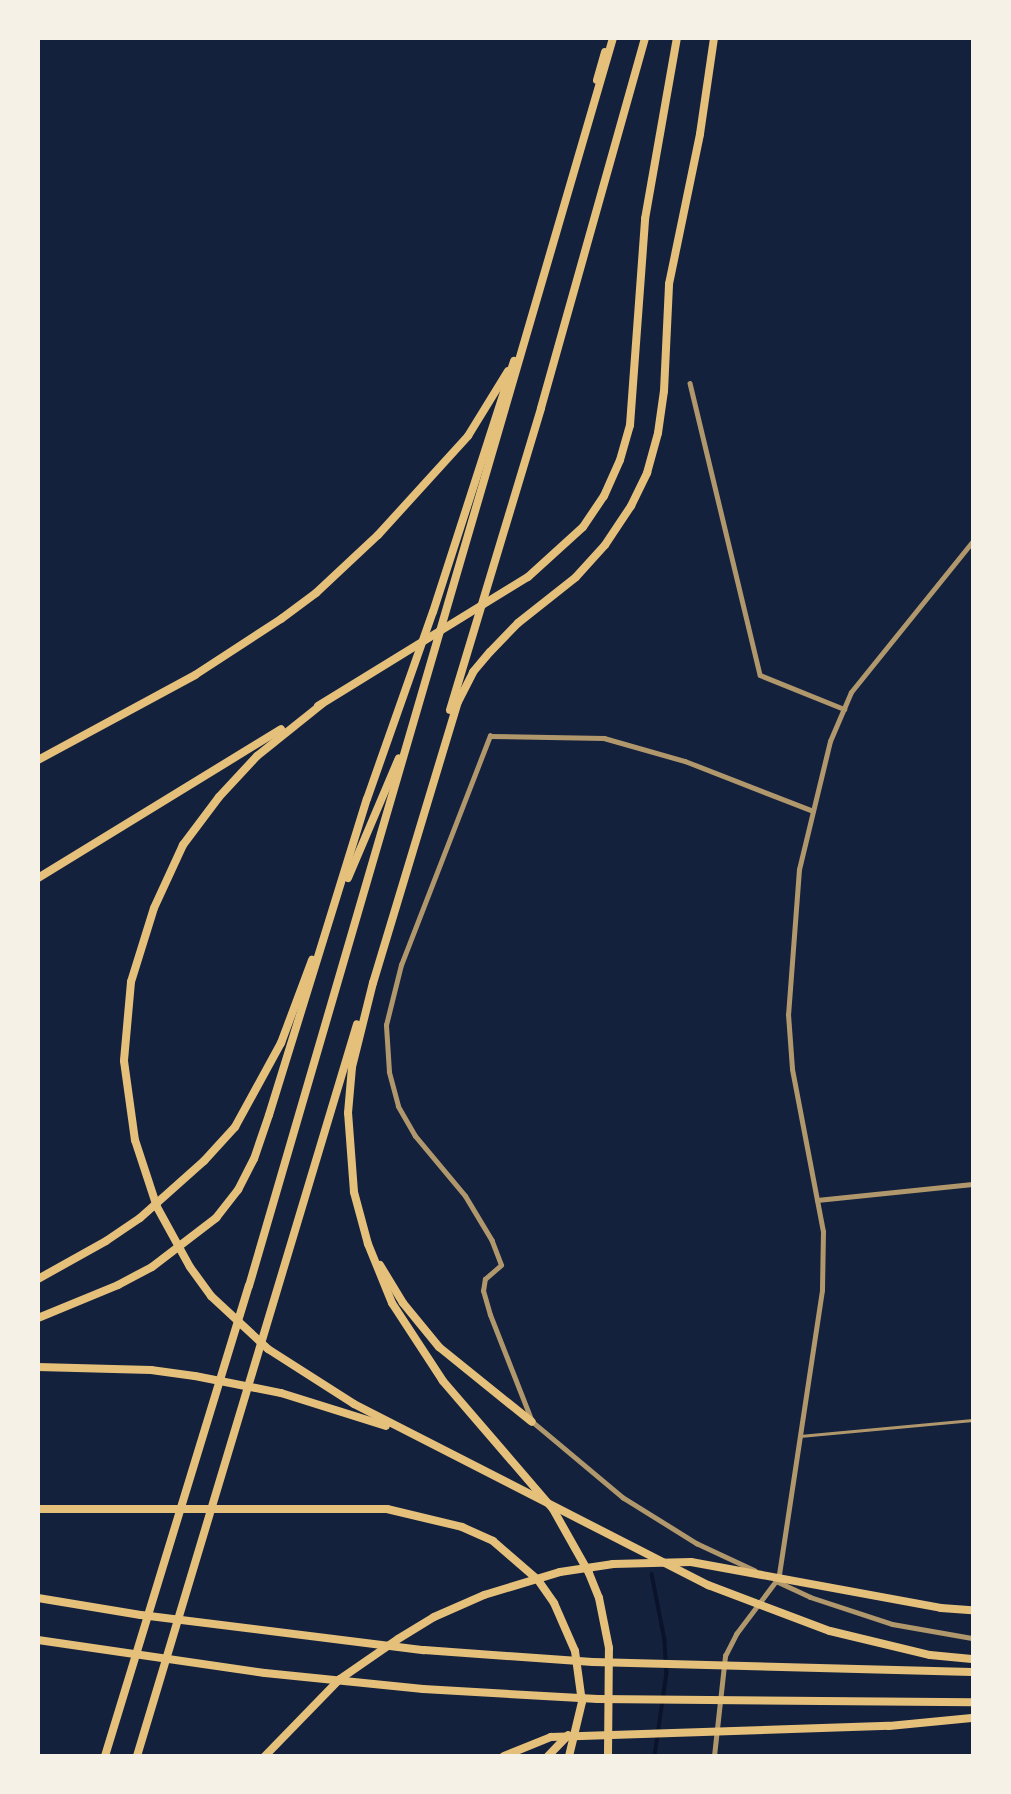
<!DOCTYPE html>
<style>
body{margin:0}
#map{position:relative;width:1011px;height:1794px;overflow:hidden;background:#14213d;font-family:"Open Sans",sans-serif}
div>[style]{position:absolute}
.stream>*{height:3.5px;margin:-1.75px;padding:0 1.75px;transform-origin:1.75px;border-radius:1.75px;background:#0b132b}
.service>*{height:2.5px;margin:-1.25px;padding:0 1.25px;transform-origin:1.25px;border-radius:1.25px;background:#b1986c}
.minor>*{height:4.5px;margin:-2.25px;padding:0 2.25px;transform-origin:2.25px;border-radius:2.25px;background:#b1986c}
.tertiary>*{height:5px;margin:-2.5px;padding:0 2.5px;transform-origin:2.5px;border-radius:2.5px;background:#b1986c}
.motorway>*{height:8px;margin:-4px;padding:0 4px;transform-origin:4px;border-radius:4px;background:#e5c07b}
span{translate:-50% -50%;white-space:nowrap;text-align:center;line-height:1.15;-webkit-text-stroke:5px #f6f1e7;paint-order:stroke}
.frame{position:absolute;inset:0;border:40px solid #f6f1e7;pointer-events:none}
</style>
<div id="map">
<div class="stream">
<i style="left:652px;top:1574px;width:67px;rotate:78.9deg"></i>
<i style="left:665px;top:1640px;width:33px;rotate:87deg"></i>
<i style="left:667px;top:1673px;width:84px;rotate:98.2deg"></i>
</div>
<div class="service">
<i style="left:800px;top:1436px;width:173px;rotate:-5.3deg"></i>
</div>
<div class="minor">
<i style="left:690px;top:383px;width:300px;rotate:76.5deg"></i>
<i style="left:760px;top:675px;width:91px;rotate:22deg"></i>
<i style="left:817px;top:1200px;width:156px;rotate:-5.9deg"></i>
<i style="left:755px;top:1571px;width:64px;rotate:-155deg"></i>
<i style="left:697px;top:1544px;width:87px;rotate:-148.1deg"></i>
<i style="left:623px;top:1498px;width:119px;rotate:-140.1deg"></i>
<i style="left:532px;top:1422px;width:115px;rotate:-111.4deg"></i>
<i style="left:490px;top:1315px;width:25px;rotate:-106deg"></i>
<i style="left:483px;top:1291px;width:12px;rotate:-81deg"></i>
<i style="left:485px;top:1279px;width:21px;rotate:-41deg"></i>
<i style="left:501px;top:1265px;width:26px;rotate:-111deg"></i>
<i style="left:492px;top:1241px;width:52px;rotate:-121deg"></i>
<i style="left:465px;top:1196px;width:78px;rotate:-129.8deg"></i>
<i style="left:415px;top:1136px;width:34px;rotate:-120deg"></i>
<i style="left:398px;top:1106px;width:35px;rotate:-105deg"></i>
<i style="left:389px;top:1072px;width:47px;rotate:-93.7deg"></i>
<i style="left:386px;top:1025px;width:62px;rotate:-76deg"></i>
<i style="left:401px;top:965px;width:246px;rotate:-68.8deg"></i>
<i style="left:490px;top:736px;width:114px;rotate:1deg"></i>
<i style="left:604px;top:738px;width:84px;rotate:15.9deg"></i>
<i style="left:685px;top:761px;width:137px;rotate:21.3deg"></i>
<i style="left:714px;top:1756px;width:101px;rotate:-83.7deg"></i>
<i style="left:725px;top:1656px;width:25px;rotate:-63deg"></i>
<i style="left:736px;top:1634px;width:66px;rotate:-53deg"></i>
</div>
<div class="tertiary">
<i style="left:972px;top:542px;width:193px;rotate:128.9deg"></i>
<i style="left:851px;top:692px;width:53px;rotate:113.2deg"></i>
<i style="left:830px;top:741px;width:132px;rotate:103.6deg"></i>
<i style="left:799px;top:869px;width:145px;rotate:94.3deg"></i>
<i style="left:788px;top:1014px;width:55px;rotate:85.8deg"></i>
<i style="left:792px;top:1069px;width:165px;rotate:79.2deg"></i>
<i style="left:823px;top:1231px;width:59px;rotate:91deg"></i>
<i style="left:822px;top:1290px;width:295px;rotate:98.6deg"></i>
<i style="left:778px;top:1582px;width:35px;rotate:25deg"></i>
<i style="left:810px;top:1597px;width:86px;rotate:18.2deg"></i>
<i style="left:892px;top:1624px;width:81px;rotate:9.9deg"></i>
</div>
<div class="motorway">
<i style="left:597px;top:80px;width:29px;rotate:-74deg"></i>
<i style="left:322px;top:704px;width:83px;rotate:141.3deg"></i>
<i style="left:257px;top:756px;width:56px;rotate:132.8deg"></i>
<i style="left:219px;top:797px;width:60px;rotate:126.9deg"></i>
<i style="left:183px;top:845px;width:69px;rotate:114.7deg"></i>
<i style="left:154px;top:908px;width:77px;rotate:107.3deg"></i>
<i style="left:131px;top:982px;width:79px;rotate:95.1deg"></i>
<i style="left:124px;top:1061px;width:80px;rotate:82.1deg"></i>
<i style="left:135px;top:1140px;width:71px;rotate:71.8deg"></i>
<i style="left:157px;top:1207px;width:68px;rotate:61.2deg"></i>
<i style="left:190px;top:1267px;width:36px;rotate:54deg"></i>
<i style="left:211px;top:1296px;width:78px;rotate:42.9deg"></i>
<i style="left:268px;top:1349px;width:102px;rotate:32.6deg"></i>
<i style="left:354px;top:1404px;width:398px;rotate:27.1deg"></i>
<i style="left:708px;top:1585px;width:130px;rotate:20.7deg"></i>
<i style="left:830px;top:1631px;width:103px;rotate:13.5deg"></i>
<i style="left:930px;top:1655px;width:42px;rotate:5.4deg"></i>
<i style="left:318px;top:706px;width:246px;rotate:-31.6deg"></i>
<i style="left:528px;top:577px;width:74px;rotate:-42.3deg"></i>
<i style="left:583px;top:527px;width:37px;rotate:-56deg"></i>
<i style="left:604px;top:496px;width:39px;rotate:-66deg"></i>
<i style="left:620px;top:460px;width:36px;rotate:-74deg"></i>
<i style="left:630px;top:425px;width:207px;rotate:-85.8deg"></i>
<i style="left:645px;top:219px;width:184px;rotate:-80deg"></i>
<i style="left:450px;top:710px;width:315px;rotate:-73.2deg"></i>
<i style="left:541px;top:408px;width:384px;rotate:-74.3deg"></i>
<i style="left:38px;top:760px;width:179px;rotate:-28.4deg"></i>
<i style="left:195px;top:675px;width:103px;rotate:-33.1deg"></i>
<i style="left:281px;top:619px;width:44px;rotate:-36.6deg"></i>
<i style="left:316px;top:593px;width:85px;rotate:-43.1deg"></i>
<i style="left:378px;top:535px;width:134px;rotate:-47.7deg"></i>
<i style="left:468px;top:436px;width:76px;rotate:-58.4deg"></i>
<i style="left:38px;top:878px;width:285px;rotate:-31.5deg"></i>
<i style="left:348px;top:878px;width:130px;rotate:-67deg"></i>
<i style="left:380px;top:1265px;width:44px;rotate:58.8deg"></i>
<i style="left:403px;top:1303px;width:57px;rotate:50.7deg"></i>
<i style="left:439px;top:1347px;width:119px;rotate:38.9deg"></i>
<i style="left:38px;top:1279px;width:78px;rotate:-29.2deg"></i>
<i style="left:106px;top:1241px;width:41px;rotate:-34.1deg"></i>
<i style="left:140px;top:1218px;width:86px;rotate:-41.7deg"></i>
<i style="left:204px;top:1161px;width:46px;rotate:-47.6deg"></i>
<i style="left:235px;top:1127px;width:96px;rotate:-61.3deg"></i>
<i style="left:281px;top:1043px;width:89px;rotate:-69.5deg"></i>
<i style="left:38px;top:1318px;width:87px;rotate:-22.4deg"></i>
<i style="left:118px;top:1285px;width:38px;rotate:-28deg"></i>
<i style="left:152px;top:1267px;width:81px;rotate:-37.4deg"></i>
<i style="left:216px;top:1218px;width:36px;rotate:-52deg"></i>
<i style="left:238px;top:1190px;width:35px;rotate:-63deg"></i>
<i style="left:254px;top:1159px;width:46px;rotate:-71.2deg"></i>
<i style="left:269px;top:1115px;width:331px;rotate:-72.8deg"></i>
<i style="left:367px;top:799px;width:198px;rotate:-70.6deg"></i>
<i style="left:433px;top:612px;width:264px;rotate:-72.1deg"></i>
<i style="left:38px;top:1367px;width:113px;rotate:1.5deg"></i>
<i style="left:151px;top:1370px;width:44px;rotate:7.8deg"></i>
<i style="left:195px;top:1376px;width:88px;rotate:11.2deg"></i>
<i style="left:281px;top:1393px;width:110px;rotate:17.4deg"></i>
<i style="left:38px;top:1509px;width:349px"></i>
<i style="left:387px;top:1509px;width:77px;rotate:13.5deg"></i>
<i style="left:462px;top:1527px;width:34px;rotate:24deg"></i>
<i style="left:493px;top:1541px;width:60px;rotate:40.9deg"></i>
<i style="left:538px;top:1580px;width:28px;rotate:55deg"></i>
<i style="left:554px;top:1603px;width:52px;rotate:66.4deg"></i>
<i style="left:575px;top:1651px;width:51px;rotate:82.2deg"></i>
<i style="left:582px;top:1702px;width:56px;rotate:103.5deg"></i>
<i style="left:38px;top:1598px;width:104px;rotate:9.4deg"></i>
<i style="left:141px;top:1615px;width:285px;rotate:7.1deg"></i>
<i style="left:424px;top:1650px;width:169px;rotate:4.1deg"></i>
<i style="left:593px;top:1662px;width:379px;rotate:1.5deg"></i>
<i style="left:38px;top:1640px;width:229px;rotate:8.3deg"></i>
<i style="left:265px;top:1673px;width:159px;rotate:5.8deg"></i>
<i style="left:423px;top:1689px;width:175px;rotate:3.3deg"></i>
<i style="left:598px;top:1699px;width:374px;rotate:0.5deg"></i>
<i style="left:105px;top:1756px;width:492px;rotate:-73deg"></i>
<i style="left:249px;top:1286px;width:1300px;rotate:-73.74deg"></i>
<i style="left:137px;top:1756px;width:764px;rotate:-73.27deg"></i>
<i style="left:265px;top:1756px;width:107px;rotate:-45.8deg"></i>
<i style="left:340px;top:1679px;width:70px;rotate:-34.6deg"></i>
<i style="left:398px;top:1639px;width:42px;rotate:-31.4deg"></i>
<i style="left:434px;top:1617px;width:55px;rotate:-23.7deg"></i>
<i style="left:484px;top:1595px;width:79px;rotate:-16.8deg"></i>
<i style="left:560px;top:1572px;width:54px;rotate:-8.6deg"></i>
<i style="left:613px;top:1564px;width:78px;rotate:-1.5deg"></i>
<i style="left:691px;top:1562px;width:254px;rotate:10.4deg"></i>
<i style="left:941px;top:1608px;width:31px;rotate:4deg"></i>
<i style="left:504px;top:1756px;width:51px;rotate:-22deg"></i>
<i style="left:551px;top:1737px;width:338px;rotate:-1.9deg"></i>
<i style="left:889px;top:1726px;width:83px;rotate:-5.5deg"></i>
<i style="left:548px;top:1756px;width:29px;rotate:-46deg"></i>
<i style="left:608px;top:1756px;width:108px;rotate:-89.5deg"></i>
<i style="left:609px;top:1648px;width:51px;rotate:-101.3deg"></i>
<i style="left:599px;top:1598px;width:27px;rotate:-112deg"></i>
<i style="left:589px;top:1573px;width:73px;rotate:-119.4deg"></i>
<i style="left:553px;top:1509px;width:169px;rotate:-130.7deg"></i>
<i style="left:443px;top:1381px;width:93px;rotate:-123.2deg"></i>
<i style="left:392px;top:1303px;width:64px;rotate:-112.1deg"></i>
<i style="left:368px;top:1244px;width:54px;rotate:-105.1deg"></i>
<i style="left:354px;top:1192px;width:79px;rotate:-94.3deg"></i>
<i style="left:348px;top:1113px;width:46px;rotate:-85deg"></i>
<i style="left:352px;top:1067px;width:87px;rotate:-76deg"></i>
<i style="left:373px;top:983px;width:294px;rotate:-73.2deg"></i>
<i style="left:458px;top:702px;width:34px;rotate:-63deg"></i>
<i style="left:473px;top:672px;width:26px;rotate:-50deg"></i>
<i style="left:490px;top:652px;width:40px;rotate:-46deg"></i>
<i style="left:518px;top:623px;width:74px;rotate:-38.4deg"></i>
<i style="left:576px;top:577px;width:43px;rotate:-47.8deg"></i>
<i style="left:605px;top:545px;width:47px;rotate:-56.3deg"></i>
<i style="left:631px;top:506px;width:37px;rotate:-64deg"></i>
<i style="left:647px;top:473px;width:41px;rotate:-74.6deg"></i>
<i style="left:658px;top:433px;width:42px;rotate:-81.9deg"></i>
<i style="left:664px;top:391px;width:107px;rotate:-87.3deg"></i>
<i style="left:669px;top:284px;width:153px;rotate:-78.3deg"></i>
<i style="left:700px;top:134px;width:97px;rotate:-81.7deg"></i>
</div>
<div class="frame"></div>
</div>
